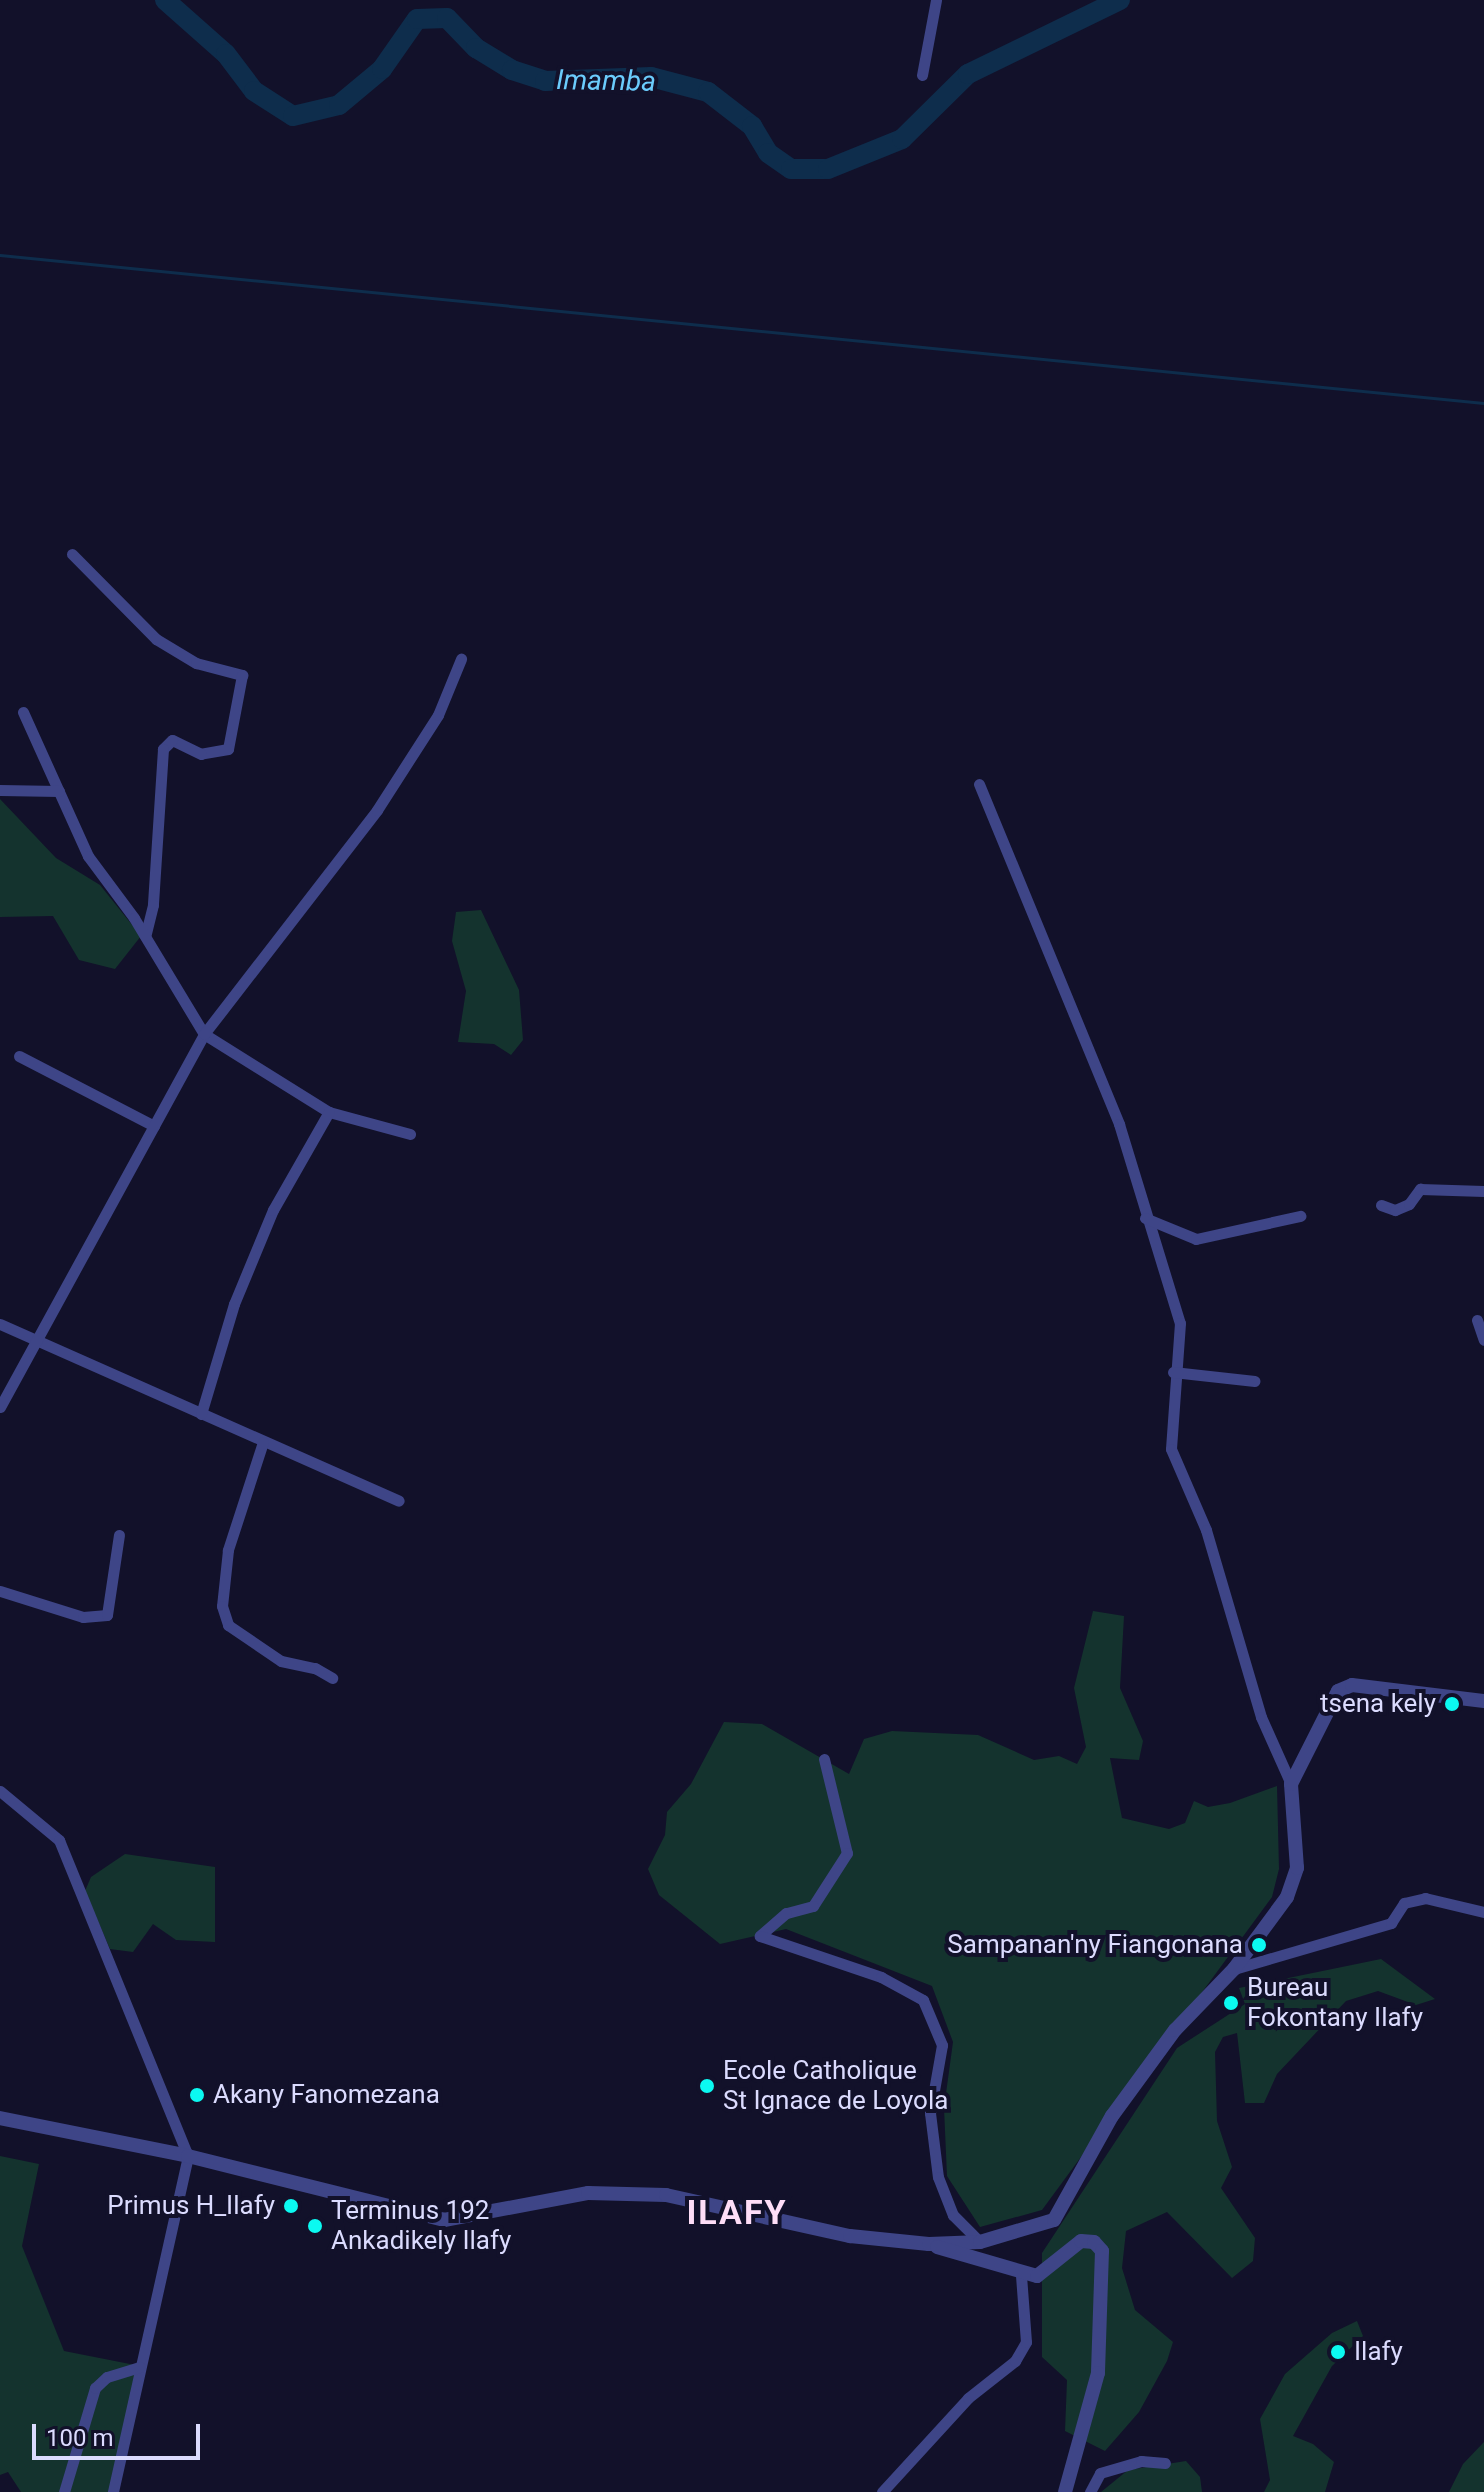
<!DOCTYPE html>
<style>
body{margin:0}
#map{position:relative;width:1484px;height:2492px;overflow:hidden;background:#12112a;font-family:Roboto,sans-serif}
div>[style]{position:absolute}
.green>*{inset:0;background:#14332e}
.stream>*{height:3px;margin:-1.5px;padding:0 1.5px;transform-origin:1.5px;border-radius:1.5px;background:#0e2d4c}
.river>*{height:20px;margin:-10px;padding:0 10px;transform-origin:10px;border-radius:10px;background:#0e2d4c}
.minor>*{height:11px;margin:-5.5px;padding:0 5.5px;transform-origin:5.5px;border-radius:5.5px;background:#3e4587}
.tertiary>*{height:14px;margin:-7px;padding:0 7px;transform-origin:7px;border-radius:7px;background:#3e4587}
.dots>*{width:22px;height:22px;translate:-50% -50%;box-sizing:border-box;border:4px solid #12112a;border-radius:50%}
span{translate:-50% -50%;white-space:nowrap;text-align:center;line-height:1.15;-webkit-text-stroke:8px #12112a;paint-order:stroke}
.poi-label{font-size:26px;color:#dbdbfe}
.right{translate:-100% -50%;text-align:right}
.left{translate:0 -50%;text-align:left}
.water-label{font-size:28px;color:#6bccfc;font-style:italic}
.district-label{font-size:34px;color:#feddf7;font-weight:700;letter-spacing:2px}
.scale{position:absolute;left:32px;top:2424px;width:168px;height:36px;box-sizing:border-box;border:4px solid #dbdbfe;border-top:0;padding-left:10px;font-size:24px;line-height:28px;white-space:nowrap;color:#dbdbfe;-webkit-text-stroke:6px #12112a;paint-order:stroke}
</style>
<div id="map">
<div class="green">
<i style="clip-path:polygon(0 799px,56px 858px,100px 885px,141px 936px,115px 969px,79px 960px,53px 916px,0 917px)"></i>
<i style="clip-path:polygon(481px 910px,519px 990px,523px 1040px,511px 1055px,494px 1044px,458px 1042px,466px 991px,452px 941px,456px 912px)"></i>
<i style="clip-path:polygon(1093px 1611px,1124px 1616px,1120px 1688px,1143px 1741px,1139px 1760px,1110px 1758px,1122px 1818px,1169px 1829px,1185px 1823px,1194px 1801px,1208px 1807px,1230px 1803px,1277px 1786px,1279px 1869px,1272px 1897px,1042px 2210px,980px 2227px,947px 2176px,944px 2108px,953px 2042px,932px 1986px,786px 1929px,720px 1944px,659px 1895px,648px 1869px,665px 1835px,667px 1812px,691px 1784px,724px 1722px,762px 1724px,849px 1774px,864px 1739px,892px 1731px,978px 1735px,1034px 1760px,1059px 1756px,1077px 1764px,1086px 1747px,1074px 1688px)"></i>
<i style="clip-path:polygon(125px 1854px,215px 1867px,215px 1942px,176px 1940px,153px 1924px,133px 1952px,110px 1949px,85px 1891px,91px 1877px)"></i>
<i style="clip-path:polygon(1381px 1959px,1435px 1999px,1416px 2005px,1378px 1991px,1346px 2001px,1277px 2074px,1264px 2103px,1245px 2103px,1237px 2033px,1223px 2037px,1215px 2052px,1217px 2121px,1232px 2167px,1221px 2188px,1255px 2238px,1253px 2261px,1232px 2278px,1167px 2212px,1126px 2231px,1122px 2268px,1135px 2310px,1173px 2342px,1167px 2361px,1139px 2412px,1105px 2451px,1065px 2431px,1067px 2380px,1042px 2357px,1042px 2253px,1177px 2048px,1245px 2004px,1239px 1988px)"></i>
<i style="clip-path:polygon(0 2156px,39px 2164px,22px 2246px,64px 2351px,140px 2366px,110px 2492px,21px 2492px,8px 2472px,0 2475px)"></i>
<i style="clip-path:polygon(1357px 2321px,1363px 2336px,1332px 2366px,1293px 2436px,1313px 2444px,1334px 2462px,1325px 2492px,1264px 2492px,1270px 2480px,1260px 2419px,1285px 2374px,1332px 2333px)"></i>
<i style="clip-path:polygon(1484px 2442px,1484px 2492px,1449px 2492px,1463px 2464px)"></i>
<i style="clip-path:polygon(1186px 2461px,1200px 2477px,1202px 2492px,1101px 2492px,1128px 2470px)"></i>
</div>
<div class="stream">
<i style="left:0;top:255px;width:1491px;rotate:5.7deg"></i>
</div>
<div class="river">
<i style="left:165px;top:0;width:81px;rotate:41.5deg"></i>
<i style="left:226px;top:54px;width:46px;rotate:52.9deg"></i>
<i style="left:254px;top:91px;width:46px;rotate:32.7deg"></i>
<i style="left:293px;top:116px;width:47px;rotate:-13.4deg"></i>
<i style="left:339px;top:105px;width:56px;rotate:-39.9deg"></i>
<i style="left:382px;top:69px;width:61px;rotate:-55deg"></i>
<i style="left:417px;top:19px;width:30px;rotate:-2deg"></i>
<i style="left:447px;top:18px;width:42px;rotate:46deg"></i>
<i style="left:476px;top:48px;width:42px;rotate:31.4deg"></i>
<i style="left:512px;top:70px;width:35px;rotate:18deg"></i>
<i style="left:545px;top:81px;width:106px;rotate:-2.2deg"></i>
<i style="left:651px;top:77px;width:59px;rotate:14.7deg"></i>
<i style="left:708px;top:92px;width:56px;rotate:37.7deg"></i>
<i style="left:752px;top:126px;width:31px;rotate:59deg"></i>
<i style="left:768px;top:153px;width:28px;rotate:35deg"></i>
<i style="left:791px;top:169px;width:37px"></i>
<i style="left:828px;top:169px;width:80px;rotate:-22.1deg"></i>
<i style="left:902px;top:139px;width:93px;rotate:-44.6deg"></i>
<i style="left:968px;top:74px;width:169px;rotate:-26deg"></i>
</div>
<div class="minor">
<i style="left:922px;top:75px;width:76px;rotate:-79.4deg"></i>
<i style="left:72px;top:554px;width:120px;rotate:45.3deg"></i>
<i style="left:156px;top:639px;width:47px;rotate:31deg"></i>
<i style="left:196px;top:663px;width:48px;rotate:14.6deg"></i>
<i style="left:242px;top:675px;width:75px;rotate:100.7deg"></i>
<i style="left:228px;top:749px;width:27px;rotate:170deg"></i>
<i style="left:201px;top:754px;width:32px;rotate:-154deg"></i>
<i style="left:172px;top:740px;width:13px;rotate:135deg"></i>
<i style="left:163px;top:749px;width:156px;rotate:93.7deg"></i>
<i style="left:153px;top:905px;width:32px;rotate:104deg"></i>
<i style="left:23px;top:712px;width:158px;rotate:65.7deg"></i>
<i style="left:88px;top:856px;width:77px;rotate:53.4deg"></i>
<i style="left:134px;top:918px;width:135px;rotate:58.9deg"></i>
<i style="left:204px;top:1034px;width:147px;rotate:32deg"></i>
<i style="left:329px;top:1112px;width:84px;rotate:15.2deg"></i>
<i style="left:979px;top:784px;width:368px;rotate:67.6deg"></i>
<i style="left:1119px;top:1124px;width:208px;rotate:73deg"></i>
<i style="left:1180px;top:1323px;width:126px;rotate:94.1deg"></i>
<i style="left:1171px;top:1449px;width:88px;rotate:66.6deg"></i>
<i style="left:1206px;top:1530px;width:195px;rotate:73.6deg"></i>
<i style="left:1261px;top:1717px;width:73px;rotate:65.9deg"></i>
<i style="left:0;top:790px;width:59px;rotate:1deg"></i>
<i style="left:19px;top:1056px;width:152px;rotate:27.4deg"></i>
<i style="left:1381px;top:1205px;width:15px;rotate:20deg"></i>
<i style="left:1395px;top:1210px;width:15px;rotate:-23deg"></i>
<i style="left:1409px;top:1204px;width:19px;rotate:-54deg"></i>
<i style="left:1420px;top:1189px;width:64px;rotate:1.8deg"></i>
<i style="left:1145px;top:1218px;width:55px;rotate:22.4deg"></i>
<i style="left:1196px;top:1239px;width:107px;rotate:-12.5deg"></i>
<i style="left:1477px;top:1320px;width:21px;rotate:71deg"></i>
<i style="left:0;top:1324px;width:436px;rotate:23.9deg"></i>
<i style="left:1173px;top:1372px;width:82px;rotate:6.3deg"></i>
<i style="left:0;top:1407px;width:425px;rotate:-61.3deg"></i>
<i style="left:204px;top:1034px;width:283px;rotate:-52.3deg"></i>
<i style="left:377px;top:810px;width:113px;rotate:-57.3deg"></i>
<i style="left:438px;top:715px;width:61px;rotate:-67.7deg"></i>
<i style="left:201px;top:1414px;width:115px;rotate:-73.3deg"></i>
<i style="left:234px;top:1304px;width:102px;rotate:-67.5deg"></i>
<i style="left:273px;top:1210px;width:113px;rotate:-60.3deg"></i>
<i style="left:263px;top:1442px;width:114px;rotate:108deg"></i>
<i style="left:228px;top:1550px;width:56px;rotate:96.1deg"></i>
<i style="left:222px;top:1606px;width:20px;rotate:72deg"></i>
<i style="left:228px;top:1625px;width:64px;rotate:34.2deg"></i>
<i style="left:281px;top:1661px;width:35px;rotate:12deg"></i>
<i style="left:315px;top:1668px;width:20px;rotate:30deg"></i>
<i style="left:0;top:1591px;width:87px;rotate:17.4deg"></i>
<i style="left:83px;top:1617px;width:24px;rotate:-5deg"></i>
<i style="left:107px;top:1615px;width:81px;rotate:-81.5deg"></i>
<i style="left:824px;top:1759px;width:97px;rotate:76.3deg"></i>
<i style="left:847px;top:1853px;width:63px;rotate:122.7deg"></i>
<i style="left:813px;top:1906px;width:28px;rotate:165deg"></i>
<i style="left:786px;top:1913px;width:35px;rotate:139deg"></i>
<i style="left:760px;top:1936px;width:128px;rotate:18.7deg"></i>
<i style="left:881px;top:1977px;width:48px;rotate:28.7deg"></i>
<i style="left:923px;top:2000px;width:49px;rotate:67.1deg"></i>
<i style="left:942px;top:2045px;width:69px;rotate:100deg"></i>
<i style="left:930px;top:2113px;width:64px;rotate:82.9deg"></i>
<i style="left:938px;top:2177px;width:41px;rotate:68.5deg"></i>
<i style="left:953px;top:2215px;width:38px;rotate:45deg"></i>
<i style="left:0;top:1791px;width:77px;rotate:39.7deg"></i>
<i style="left:59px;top:1840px;width:341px;rotate:67.8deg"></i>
<i style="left:188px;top:2156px;width:344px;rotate:102.6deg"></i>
<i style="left:1234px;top:1969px;width:164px;rotate:-16.3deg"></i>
<i style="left:1391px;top:1923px;width:24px;rotate:-57deg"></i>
<i style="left:1404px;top:1903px;width:22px;rotate:-13deg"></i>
<i style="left:1425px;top:1898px;width:61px;rotate:13.3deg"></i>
<i style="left:64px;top:2492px;width:109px;rotate:-73.4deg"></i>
<i style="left:95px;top:2388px;width:16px;rotate:-43deg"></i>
<i style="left:107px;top:2377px;width:34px;rotate:-17deg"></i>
<i style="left:882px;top:2492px;width:127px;rotate:-47.5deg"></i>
<i style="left:968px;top:2398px;width:60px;rotate:-38.2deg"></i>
<i style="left:1015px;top:2361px;width:22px;rotate:-60deg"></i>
<i style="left:1026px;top:2342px;width:67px;rotate:-94.3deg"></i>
<i style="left:1090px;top:2492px;width:21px;rotate:-62deg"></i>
<i style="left:1100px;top:2473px;width:43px;rotate:-16.3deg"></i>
<i style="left:1141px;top:2461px;width:24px;rotate:5deg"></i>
</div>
<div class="tertiary">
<i style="left:0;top:2118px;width:192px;rotate:11.4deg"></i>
<i style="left:188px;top:2156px;width:264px;rotate:14deg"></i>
<i style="left:444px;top:2220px;width:147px;rotate:-10.6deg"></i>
<i style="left:588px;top:2193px;width:78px;rotate:1.5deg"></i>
<i style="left:666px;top:2195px;width:189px;rotate:12.6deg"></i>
<i style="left:850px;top:2236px;width:79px;rotate:5.8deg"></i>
<i style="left:929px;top:2244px;width:51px;rotate:-2.2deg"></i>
<i style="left:980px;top:2242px;width:77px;rotate:-16.6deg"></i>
<i style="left:1054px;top:2220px;width:119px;rotate:-60.9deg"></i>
<i style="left:1112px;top:2116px;width:107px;rotate:-53.8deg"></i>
<i style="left:1175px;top:2030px;width:85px;rotate:-46deg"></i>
<i style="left:1234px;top:1969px;width:89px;rotate:-53.6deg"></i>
<i style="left:1287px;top:1897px;width:31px;rotate:-71deg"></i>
<i style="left:1297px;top:1868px;width:84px;rotate:-94.1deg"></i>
<i style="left:1291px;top:1784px;width:104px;rotate:-63.2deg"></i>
<i style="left:1338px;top:1691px;width:15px;rotate:-23deg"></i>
<i style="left:1352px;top:1685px;width:133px;rotate:6.9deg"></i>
<i style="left:937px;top:2247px;width:104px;rotate:16.2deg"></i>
<i style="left:1037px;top:2276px;width:56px;rotate:-38.5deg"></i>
<i style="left:1081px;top:2241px;width:13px;rotate:4deg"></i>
<i style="left:1094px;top:2242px;width:12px;rotate:48deg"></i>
<i style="left:1102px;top:2251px;width:122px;rotate:91.9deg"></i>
<i style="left:1098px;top:2373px;width:123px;rotate:105.5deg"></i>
</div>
<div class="dots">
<i style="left:1452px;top:1704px;background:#0bf9f1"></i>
<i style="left:1259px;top:1945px;background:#0bf9f1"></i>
<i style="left:1231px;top:2003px;background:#0bf9f1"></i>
<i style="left:707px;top:2086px;background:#0bf9f1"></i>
<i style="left:197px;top:2095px;background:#0bf9f1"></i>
<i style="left:291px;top:2206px;background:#0bf9f1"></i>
<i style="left:315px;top:2226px;background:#0bf9f1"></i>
<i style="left:1338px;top:2352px;background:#0bf9f1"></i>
</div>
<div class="poi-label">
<span class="right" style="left:1436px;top:1704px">tsena kely</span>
<span class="right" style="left:1243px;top:1945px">Sampanan'ny Fiangonana</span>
<span class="left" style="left:1247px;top:2003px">Bureau<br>Fokontany Ilafy</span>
<span class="left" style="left:723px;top:2086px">Ecole Catholique<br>St Ignace de Loyola</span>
<span class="left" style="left:213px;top:2095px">Akany Fanomezana</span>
<span class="right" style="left:275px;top:2206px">Primus H_Ilafy</span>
<span class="left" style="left:331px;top:2226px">Terminus 192<br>Ankadikely Ilafy</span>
<span class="left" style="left:1354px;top:2352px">Ilafy</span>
</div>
<div class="water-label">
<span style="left:606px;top:81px;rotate:1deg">Imamba</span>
</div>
<div class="district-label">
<span style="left:737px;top:2213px">ILAFY</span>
</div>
<div class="scale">100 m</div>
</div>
